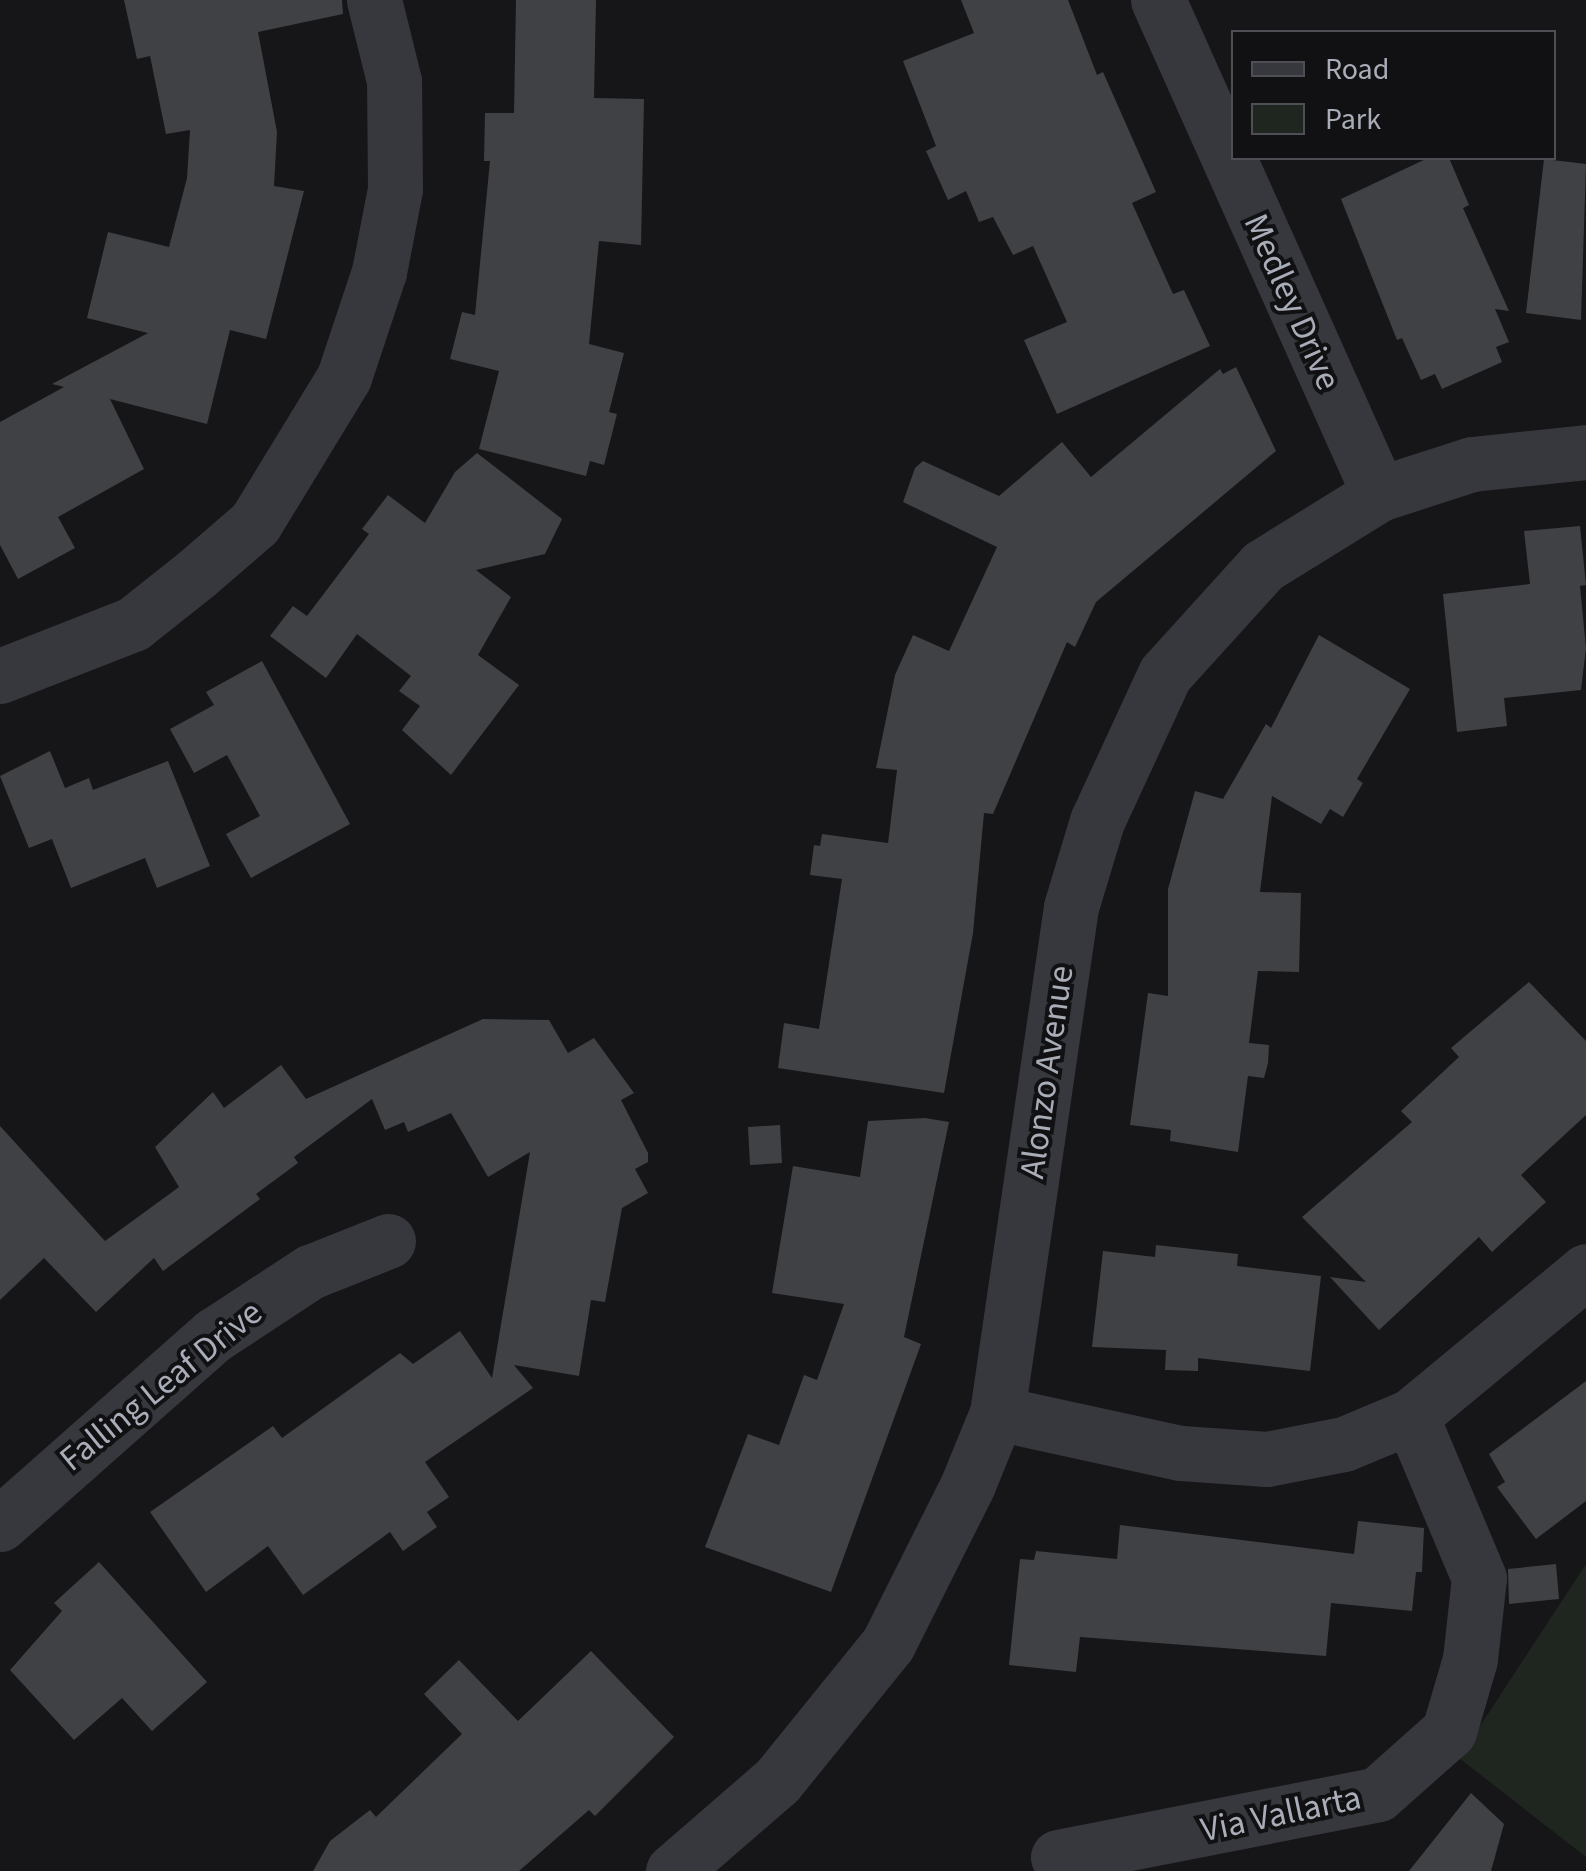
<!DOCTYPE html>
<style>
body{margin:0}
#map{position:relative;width:1586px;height:1871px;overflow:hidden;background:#161618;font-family:"Source Sans 3",sans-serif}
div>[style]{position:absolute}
.green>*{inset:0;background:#1e261f}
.building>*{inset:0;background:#404145}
.minor>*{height:55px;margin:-27.5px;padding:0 27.5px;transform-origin:27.5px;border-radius:27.5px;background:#37383d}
span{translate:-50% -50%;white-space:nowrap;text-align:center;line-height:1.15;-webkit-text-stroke:8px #111113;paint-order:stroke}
.street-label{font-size:35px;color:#a8adb8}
.legend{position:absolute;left:1231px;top:30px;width:325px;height:130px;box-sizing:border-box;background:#111113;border:2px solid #4d4f55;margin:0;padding:12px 18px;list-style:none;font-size:30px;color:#a8adb8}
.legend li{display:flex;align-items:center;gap:20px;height:50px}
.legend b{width:50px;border:2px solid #4d4f55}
</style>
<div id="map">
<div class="green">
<i style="clip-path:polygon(1586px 1564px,1586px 1857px,1459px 1758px)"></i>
</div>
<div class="building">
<i style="clip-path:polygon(124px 0,342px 0,343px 14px,258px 32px,277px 132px,274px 186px,304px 191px,266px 339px,230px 330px,207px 424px,110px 399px,144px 469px,58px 517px,75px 548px,18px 579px,0 545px,0 422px,64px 387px,52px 384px,148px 333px,87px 318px,108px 232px,169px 247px,187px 178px,190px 130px,166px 134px,150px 56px,137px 59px)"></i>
<i style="clip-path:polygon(516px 0,596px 0,594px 98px,644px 99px,641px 245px,599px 241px,589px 344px,624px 353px,609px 412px,617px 414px,604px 465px,590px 461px,586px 476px,479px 449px,499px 371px,450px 359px,462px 312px,475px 315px,490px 161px,484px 161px,485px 113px,514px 113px)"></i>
<i style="clip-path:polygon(961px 0,1068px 0,1097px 75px,1103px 72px,1156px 192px,1132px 203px,1173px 294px,1184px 290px,1210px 346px,1057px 414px,1024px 340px,1067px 322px,1033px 246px,1013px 255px,993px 217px,979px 222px,966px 191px,948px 200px,926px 151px,936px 146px,903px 61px,974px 33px)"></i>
<i style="clip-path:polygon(1428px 158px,1449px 158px,1469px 205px,1463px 208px,1509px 311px,1495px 309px,1509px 342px,1496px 347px,1502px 362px,1442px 389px,1435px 374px,1421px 380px,1402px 338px,1397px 340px,1341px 199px)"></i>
<i style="clip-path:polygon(1544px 159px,1586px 164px,1581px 320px,1526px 313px)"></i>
<i style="clip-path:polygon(1236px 367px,1276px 451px,1096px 602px,1075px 647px,1067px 642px,993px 814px,984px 813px,973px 933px,944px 1093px,778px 1068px,784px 1023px,819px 1029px,842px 879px,810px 875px,814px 845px,820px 846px,822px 834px,888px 843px,897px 770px,876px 768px,895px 675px,913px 635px,949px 651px,997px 547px,903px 502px,915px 468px,923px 461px,999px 496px,1062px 442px,1091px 477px,1220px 369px,1223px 374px)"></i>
<i style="clip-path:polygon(477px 453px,562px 519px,545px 554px,476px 570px,511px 597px,478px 655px,519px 685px,451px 775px,402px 730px,420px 706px,399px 691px,411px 676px,357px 634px,326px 678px,270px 636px,293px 606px,307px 616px,369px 534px,362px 529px,388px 495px,425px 523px,455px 472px)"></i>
<i style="clip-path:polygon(1580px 526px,1586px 585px,1580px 586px,1586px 648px,1581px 690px,1504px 698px,1507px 726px,1457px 732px,1443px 594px,1530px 584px,1524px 531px)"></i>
<i style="clip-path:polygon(1319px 635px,1410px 689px,1357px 779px,1363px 783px,1343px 817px,1330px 809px,1321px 824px,1272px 796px,1260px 892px,1301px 893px,1299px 972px,1258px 971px,1249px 1043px,1269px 1045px,1268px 1063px,1264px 1078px,1248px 1076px,1238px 1152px,1170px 1141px,1171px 1130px,1130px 1125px,1148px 993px,1168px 996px,1168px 889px,1195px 791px,1223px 799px,1266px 724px,1271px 728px)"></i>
<i style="clip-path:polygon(262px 661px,350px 824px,251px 878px,226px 834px,260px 816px,227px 755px,194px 773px,170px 729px,214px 705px,206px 692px)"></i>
<i style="clip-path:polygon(50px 751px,65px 788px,89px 778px,93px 790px,168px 761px,210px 866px,157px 888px,145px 858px,71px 888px,52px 839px,29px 848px,0 776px)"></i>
<i style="clip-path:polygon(1529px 982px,1586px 1041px,1586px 1115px,1521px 1175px,1546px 1202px,1492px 1252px,1479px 1237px,1379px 1330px,1330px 1277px,1366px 1282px,1302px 1217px,1412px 1122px,1401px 1111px,1459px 1057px,1451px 1048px)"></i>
<i style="clip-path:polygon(483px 1019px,549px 1020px,568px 1053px,594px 1038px,634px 1093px,621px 1100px,648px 1153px,648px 1162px,635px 1169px,648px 1193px,622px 1208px,605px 1302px,591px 1300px,579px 1376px,514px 1365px,533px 1388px,425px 1462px,449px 1497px,427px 1512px,437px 1527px,403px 1551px,390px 1532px,303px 1595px,268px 1546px,206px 1592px,150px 1512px,273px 1426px,282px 1438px,400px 1353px,413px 1364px,460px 1331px,492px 1378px,530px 1152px,488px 1177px,451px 1113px,408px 1132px,404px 1122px,385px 1130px,372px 1099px,294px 1157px,298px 1163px,256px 1194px,260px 1199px,163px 1271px,154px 1258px,96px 1312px,44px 1258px,0 1300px,0 1126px,105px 1241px,179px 1187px,155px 1147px,213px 1092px,224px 1108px,281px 1065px,306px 1099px)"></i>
<i style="clip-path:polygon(925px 1118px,949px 1122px,904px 1337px,921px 1344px,831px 1592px,705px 1547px,748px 1434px,779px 1445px,804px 1375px,817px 1380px,844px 1304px,772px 1293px,793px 1166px,860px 1177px,868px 1121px)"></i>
<i style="clip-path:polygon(780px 1125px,782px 1163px,750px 1165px,748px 1127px)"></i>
<i style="clip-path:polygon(1156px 1245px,1238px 1254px,1237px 1266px,1321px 1276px,1310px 1371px,1198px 1358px,1198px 1371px,1165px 1370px,1166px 1350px,1092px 1347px,1103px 1251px,1155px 1257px)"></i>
<i style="clip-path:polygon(1586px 1381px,1586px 1501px,1536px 1539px,1497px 1487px,1505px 1482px,1489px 1454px)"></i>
<i style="clip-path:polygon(1358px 1521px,1424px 1528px,1422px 1572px,1416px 1572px,1412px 1611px,1331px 1603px,1326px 1656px,1080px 1637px,1076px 1672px,1009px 1665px,1020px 1559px,1034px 1560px,1036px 1551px,1117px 1559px,1120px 1525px,1354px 1554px)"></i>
<i style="clip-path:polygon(99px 1562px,207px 1682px,152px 1731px,122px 1698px,74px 1740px,10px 1670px,62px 1611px,54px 1603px)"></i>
<i style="clip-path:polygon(1556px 1564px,1559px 1599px,1509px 1604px,1508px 1569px)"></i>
<i style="clip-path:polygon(591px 1651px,674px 1737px,595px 1816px,589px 1810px,519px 1871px,313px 1871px,330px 1841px,370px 1810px,376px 1817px,462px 1734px,424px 1694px,459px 1660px,518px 1721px)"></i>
<i style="clip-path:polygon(1471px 1793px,1504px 1824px,1491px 1871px,1409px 1871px)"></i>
</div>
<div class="minor">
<i style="left:1158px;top:0;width:541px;rotate:65.9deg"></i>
<i style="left:0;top:676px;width:143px;rotate:-21.4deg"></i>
<i style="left:133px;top:624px;width:80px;rotate:-38.4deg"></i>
<i style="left:196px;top:574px;width:78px;rotate:-40.8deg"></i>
<i style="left:255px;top:523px;width:171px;rotate:-58.6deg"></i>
<i style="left:344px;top:377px;width:111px;rotate:-71.6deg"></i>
<i style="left:379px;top:272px;width:85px;rotate:-79.1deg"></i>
<i style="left:395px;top:189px;width:108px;rotate:-90.5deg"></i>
<i style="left:394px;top:81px;width:83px;rotate:-103.9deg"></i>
<i style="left:997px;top:1413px;width:188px;rotate:12.3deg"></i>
<i style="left:1181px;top:1453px;width:86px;rotate:4deg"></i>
<i style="left:1267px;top:1459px;width:78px;rotate:-11deg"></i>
<i style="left:1344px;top:1444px;width:73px;rotate:-22.7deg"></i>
<i style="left:1411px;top:1416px;width:227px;rotate:-39.6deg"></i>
<i style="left:0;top:1524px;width:286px;rotate:-41.5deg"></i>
<i style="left:214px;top:1335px;width:115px;rotate:-33.3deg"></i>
<i style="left:310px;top:1272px;width:84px;rotate:-21.7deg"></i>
<i style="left:1058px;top:1857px;width:326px;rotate:-11.1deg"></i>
<i style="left:1378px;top:1794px;width:95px;rotate:-41.6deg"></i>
<i style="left:1449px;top:1731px;width:75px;rotate:-73.7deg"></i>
<i style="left:1470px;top:1659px;width:81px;rotate:-83.7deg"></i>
<i style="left:1479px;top:1578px;width:176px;rotate:-112.8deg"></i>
<i style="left:673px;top:1871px;width:138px;rotate:-40.9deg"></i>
<i style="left:777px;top:1781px;width:176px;rotate:-51deg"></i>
<i style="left:888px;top:1644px;width:179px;rotate:-63.4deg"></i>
<i style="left:968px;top:1484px;width:77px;rotate:-67.8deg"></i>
<i style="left:997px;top:1413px;width:511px;rotate:-81.68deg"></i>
<i style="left:1071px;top:907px;width:90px;rotate:-73.2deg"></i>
<i style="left:1097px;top:821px;width:162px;rotate:-65.2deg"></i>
<i style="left:1165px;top:674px;width:146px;rotate:-47.8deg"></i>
<i style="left:1263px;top:566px;width:137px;rotate:-31.8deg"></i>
<i style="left:1379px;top:494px;width:98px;rotate:-17.9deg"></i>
<i style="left:1472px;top:464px;width:115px;rotate:-6deg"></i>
</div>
<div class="street-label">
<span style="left:1292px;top:302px;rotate:66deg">Medley Drive</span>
<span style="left:1047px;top:1072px;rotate:-82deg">Alonzo Avenue</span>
<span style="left:161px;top:1386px;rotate:-39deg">Falling Leaf Drive</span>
<span style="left:1281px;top:1814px;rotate:-12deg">Via Vallarta</span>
</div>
<ul class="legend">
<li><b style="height:12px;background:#37383d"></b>Road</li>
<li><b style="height:28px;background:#1e261f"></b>Park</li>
</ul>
</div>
